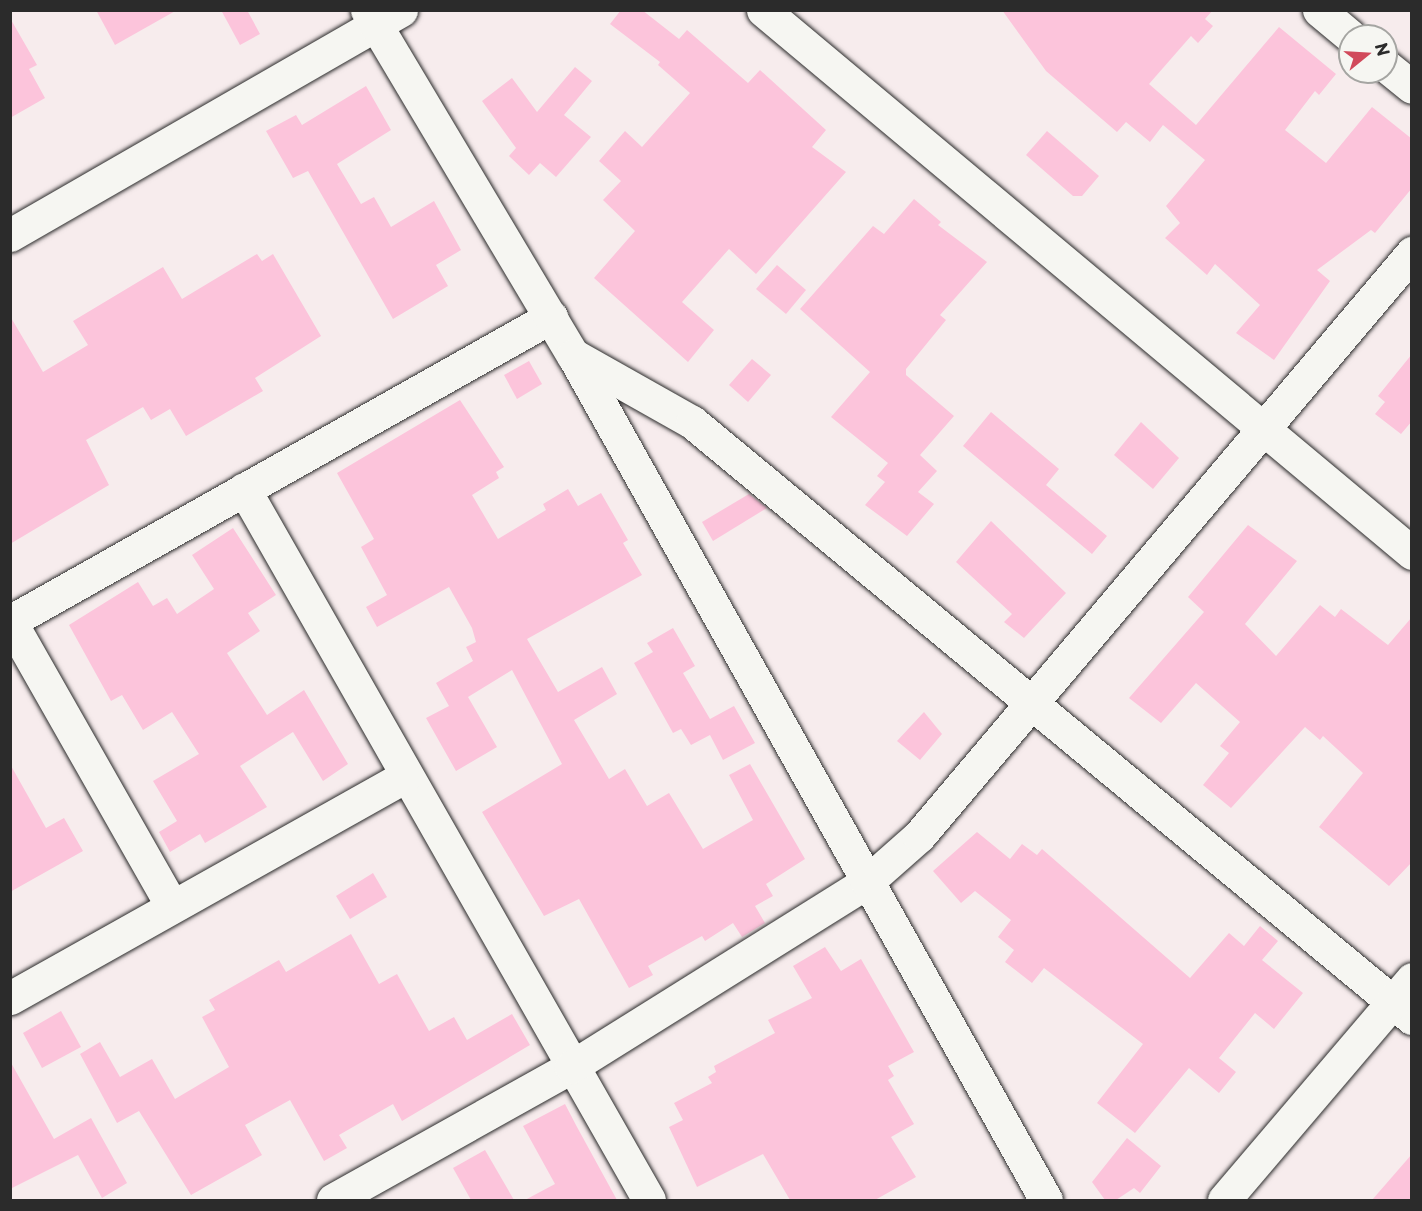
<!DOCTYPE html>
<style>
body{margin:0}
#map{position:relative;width:1422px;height:1211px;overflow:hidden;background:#f7eced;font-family:"Playpen Sans",sans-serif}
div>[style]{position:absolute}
.building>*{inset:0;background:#fcc4db}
.roads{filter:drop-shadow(0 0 2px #2b2b2b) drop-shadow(0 0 2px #2b2b2b)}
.minor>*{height:33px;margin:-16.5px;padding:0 16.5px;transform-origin:16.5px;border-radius:16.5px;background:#f6f6f2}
.tertiary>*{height:33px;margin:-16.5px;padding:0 16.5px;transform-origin:16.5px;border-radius:16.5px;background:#f6f6f2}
span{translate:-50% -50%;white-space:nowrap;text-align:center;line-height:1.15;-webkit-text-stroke:6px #f6f6f2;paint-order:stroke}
.frame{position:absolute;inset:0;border:12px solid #2b2b2b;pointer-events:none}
.north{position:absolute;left:1338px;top:24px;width:60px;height:60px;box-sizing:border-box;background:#f6f6f2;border:2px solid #a5a5a2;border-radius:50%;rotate:72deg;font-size:16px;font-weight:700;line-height:24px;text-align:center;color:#2b2b2b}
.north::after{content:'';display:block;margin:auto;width:21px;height:27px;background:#d1495b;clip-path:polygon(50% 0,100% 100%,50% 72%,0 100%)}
</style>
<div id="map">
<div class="building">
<i style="clip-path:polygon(96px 10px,177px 10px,115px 45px)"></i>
<i style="clip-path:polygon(221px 10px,247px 10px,260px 34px,240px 45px)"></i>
<i style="clip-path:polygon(621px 10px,642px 10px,679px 39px,687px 30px,748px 83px,760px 70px,826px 130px,812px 147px,846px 172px,756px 274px,729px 249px,682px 302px,714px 330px,688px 362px,594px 278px,635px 231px,603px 200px,621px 181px,599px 161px,625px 131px,642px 147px,690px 93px,658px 65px,660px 62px,610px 24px)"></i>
<i style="clip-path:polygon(1002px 10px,1213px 10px,1205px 19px,1213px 26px,1198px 43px,1191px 36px,1149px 84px,1196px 125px,1279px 27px,1336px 74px,1319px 95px,1315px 91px,1285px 130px,1326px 163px,1372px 107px,1412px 139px,1412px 188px,1375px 233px,1371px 230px,1317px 270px,1330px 281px,1274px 360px,1236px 333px,1260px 305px,1215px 264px,1207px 275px,1165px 238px,1180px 223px,1166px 206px,1205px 160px,1163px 125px,1150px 142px,1126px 122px,1117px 132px,1046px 71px)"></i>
<i style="clip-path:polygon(10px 18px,37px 65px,29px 69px,45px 98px,10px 118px)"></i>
<i style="clip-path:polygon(575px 67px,592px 81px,564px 115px,591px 137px,556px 177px,540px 163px,529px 175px,509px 156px,516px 148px,482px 101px,512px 78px,537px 112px)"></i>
<i style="clip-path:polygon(366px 86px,391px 130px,337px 164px,361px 204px,374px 197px,391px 227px,434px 201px,461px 250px,436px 265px,448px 286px,393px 319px,308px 171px,293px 178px,266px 131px,296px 115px,302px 125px)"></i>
<i style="clip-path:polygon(1047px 131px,1099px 176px,1082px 196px,1073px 196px,1026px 155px)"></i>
<i style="clip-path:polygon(914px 199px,941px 222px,938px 225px,987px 262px,940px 315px,946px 320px,906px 369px,906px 375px,954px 416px,920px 455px,937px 471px,918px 492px,934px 504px,907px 536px,865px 505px,885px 482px,877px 476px,888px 463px,831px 417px,870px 372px,800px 309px,873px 226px,884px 234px)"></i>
<i style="clip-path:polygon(257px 254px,262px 261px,273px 254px,321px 336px,255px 378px,263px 391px,186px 436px,170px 409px,151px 420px,143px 407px,86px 440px,109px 485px,10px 544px,10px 316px,43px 372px,88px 345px,73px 321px,163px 267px,182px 299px)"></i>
<i style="clip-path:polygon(777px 265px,806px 290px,786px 314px,756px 289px)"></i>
<i style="clip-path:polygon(1412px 354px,1412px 421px,1401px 434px,1375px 414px,1385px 402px,1378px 396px)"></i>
<i style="clip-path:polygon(752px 359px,771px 375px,748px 402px,729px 385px)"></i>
<i style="clip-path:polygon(529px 361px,542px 384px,517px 399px,504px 375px)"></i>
<i style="clip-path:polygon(460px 400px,504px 467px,496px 472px,499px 478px,472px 495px,498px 539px,546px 510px,543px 504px,568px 489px,578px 506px,601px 493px,628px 540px,623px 543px,642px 575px,527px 639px,558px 692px,602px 667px,617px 694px,574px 720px,609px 779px,625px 769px,647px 806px,669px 793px,703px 849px,753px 820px,729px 775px,750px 764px,805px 859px,766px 884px,773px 896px,755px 906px,765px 923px,742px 937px,733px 923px,705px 941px,702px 936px,648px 966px,653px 975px,629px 988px,579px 899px,544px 916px,482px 812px,562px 764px,512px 670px,468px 697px,497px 747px,456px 771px,426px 718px,449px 706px,436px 683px,473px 661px,466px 647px,476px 642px,472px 628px,449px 587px,377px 627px,366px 607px,387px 595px,361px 547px,374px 539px,337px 473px)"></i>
<i style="clip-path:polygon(991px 412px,1059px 469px,1046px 485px,1107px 536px,1092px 554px,963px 446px)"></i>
<i style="clip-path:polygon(1141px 422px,1179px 458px,1153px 489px,1114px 455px)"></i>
<i style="clip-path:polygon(749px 494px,767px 508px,713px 541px,702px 522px)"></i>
<i style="clip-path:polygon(991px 521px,1066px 593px,1024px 638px,1004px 622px,1012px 614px,956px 562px)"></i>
<i style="clip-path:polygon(1248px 525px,1297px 561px,1245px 624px,1276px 656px,1320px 605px,1335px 617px,1341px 609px,1388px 645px,1412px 617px,1412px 862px,1389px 886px,1319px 827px,1363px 773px,1323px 736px,1320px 740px,1305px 727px,1231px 808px,1203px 785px,1229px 753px,1220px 746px,1240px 722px,1196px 683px,1161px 723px,1129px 698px,1204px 612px,1188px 597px)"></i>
<i style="clip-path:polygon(233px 528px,276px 595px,248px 613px,260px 631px,227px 653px,267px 715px,304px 690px,348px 764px,323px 781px,293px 732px,240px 766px,267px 807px,205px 843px,200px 834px,170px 852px,159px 832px,177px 821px,153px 781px,199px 754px,172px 712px,143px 730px,122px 695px,111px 701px,69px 625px,138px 582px,153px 606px,167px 598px,177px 614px,214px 589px,192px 555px)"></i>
<i style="clip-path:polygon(673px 628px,695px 666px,683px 673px,710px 719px,734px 706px,755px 743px,723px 760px,710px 735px,691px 745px,681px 729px,673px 733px,634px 663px,653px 652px,647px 643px)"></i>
<i style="clip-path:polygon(924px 712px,942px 734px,920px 760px,897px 741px)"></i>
<i style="clip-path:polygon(10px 764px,46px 828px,64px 818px,83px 851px,10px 892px)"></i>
<i style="clip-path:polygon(977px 832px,1010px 859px,1022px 844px,1037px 855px,1042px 849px,1190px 978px,1229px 933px,1244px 946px,1260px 926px,1278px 941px,1262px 960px,1303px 993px,1274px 1029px,1255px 1013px,1219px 1058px,1236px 1072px,1219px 1093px,1189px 1068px,1135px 1133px,1097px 1103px,1143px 1044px,1044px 968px,1032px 983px,1005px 962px,1014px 950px,998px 937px,1011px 920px,975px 891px,961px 903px,933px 871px)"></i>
<i style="clip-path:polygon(373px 873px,387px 897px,350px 919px,336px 896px)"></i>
<i style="clip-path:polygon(351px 934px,379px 984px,397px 974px,429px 1031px,454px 1017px,467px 1040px,512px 1014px,530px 1045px,402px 1121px,393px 1104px,339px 1135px,347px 1148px,324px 1161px,290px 1100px,245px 1125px,262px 1155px,191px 1195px,139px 1111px,117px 1123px,80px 1054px,100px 1042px,120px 1077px,152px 1059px,175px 1099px,229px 1067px,202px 1017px,215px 1010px,209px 1000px,279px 960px,286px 972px)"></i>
<i style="clip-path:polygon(825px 947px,841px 971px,861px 959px,914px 1052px,888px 1066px,894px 1076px,888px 1080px,914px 1124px,891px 1137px,916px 1177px,875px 1200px,790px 1200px,763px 1154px,697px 1187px,669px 1127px,683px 1120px,674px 1103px,712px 1083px,708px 1077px,716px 1072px,714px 1066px,775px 1033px,768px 1020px,812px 998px,793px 966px)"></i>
<i style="clip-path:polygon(61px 1011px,81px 1047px,42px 1068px,23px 1033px)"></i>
<i style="clip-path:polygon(10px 1061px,54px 1139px,91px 1118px,127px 1183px,102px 1198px,78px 1155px,10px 1189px)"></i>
<i style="clip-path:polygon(565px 1104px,577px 1127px,617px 1200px,525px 1200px,555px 1184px,523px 1126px)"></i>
<i style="clip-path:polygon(1127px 1138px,1161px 1166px,1140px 1193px,1134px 1188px,1116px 1200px,1105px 1200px,1092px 1182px)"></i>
<i style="clip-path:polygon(485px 1150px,514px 1200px,471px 1200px,453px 1168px)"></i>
<i style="clip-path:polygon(1412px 1154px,1412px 1200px,1372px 1200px)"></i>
</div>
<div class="roads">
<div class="minor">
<i style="left:763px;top:10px;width:846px;rotate:39.92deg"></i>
<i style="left:1319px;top:10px;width:40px;rotate:40deg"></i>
<i style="left:1386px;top:66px;width:33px;rotate:39deg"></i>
<i style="left:10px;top:235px;width:451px;rotate:-29.9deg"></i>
<i style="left:573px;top:355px;width:137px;rotate:29.4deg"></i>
<i style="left:692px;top:422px;width:935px;rotate:39.62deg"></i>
<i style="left:244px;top:489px;width:818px;rotate:60.33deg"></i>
<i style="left:10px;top:621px;width:328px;rotate:60.4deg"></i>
<i style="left:11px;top:621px;width:620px;rotate:-29.38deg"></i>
<i style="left:10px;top:998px;width:453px;rotate:-29.3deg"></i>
<i style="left:333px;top:1200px;width:273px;rotate:-29.2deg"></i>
<i style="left:571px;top:1067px;width:349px;rotate:-32deg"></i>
<i style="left:867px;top:882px;width:69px;rotate:-41.5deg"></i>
<i style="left:919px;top:836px;width:764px;rotate:-49.78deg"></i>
<i style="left:1224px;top:1200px;width:290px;rotate:-49.6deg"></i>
</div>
<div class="tertiary">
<i style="left:367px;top:10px;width:402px;rotate:59.2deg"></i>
<i style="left:573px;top:355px;width:968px;rotate:60.76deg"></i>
</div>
</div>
<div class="frame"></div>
<div class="north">N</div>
</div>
